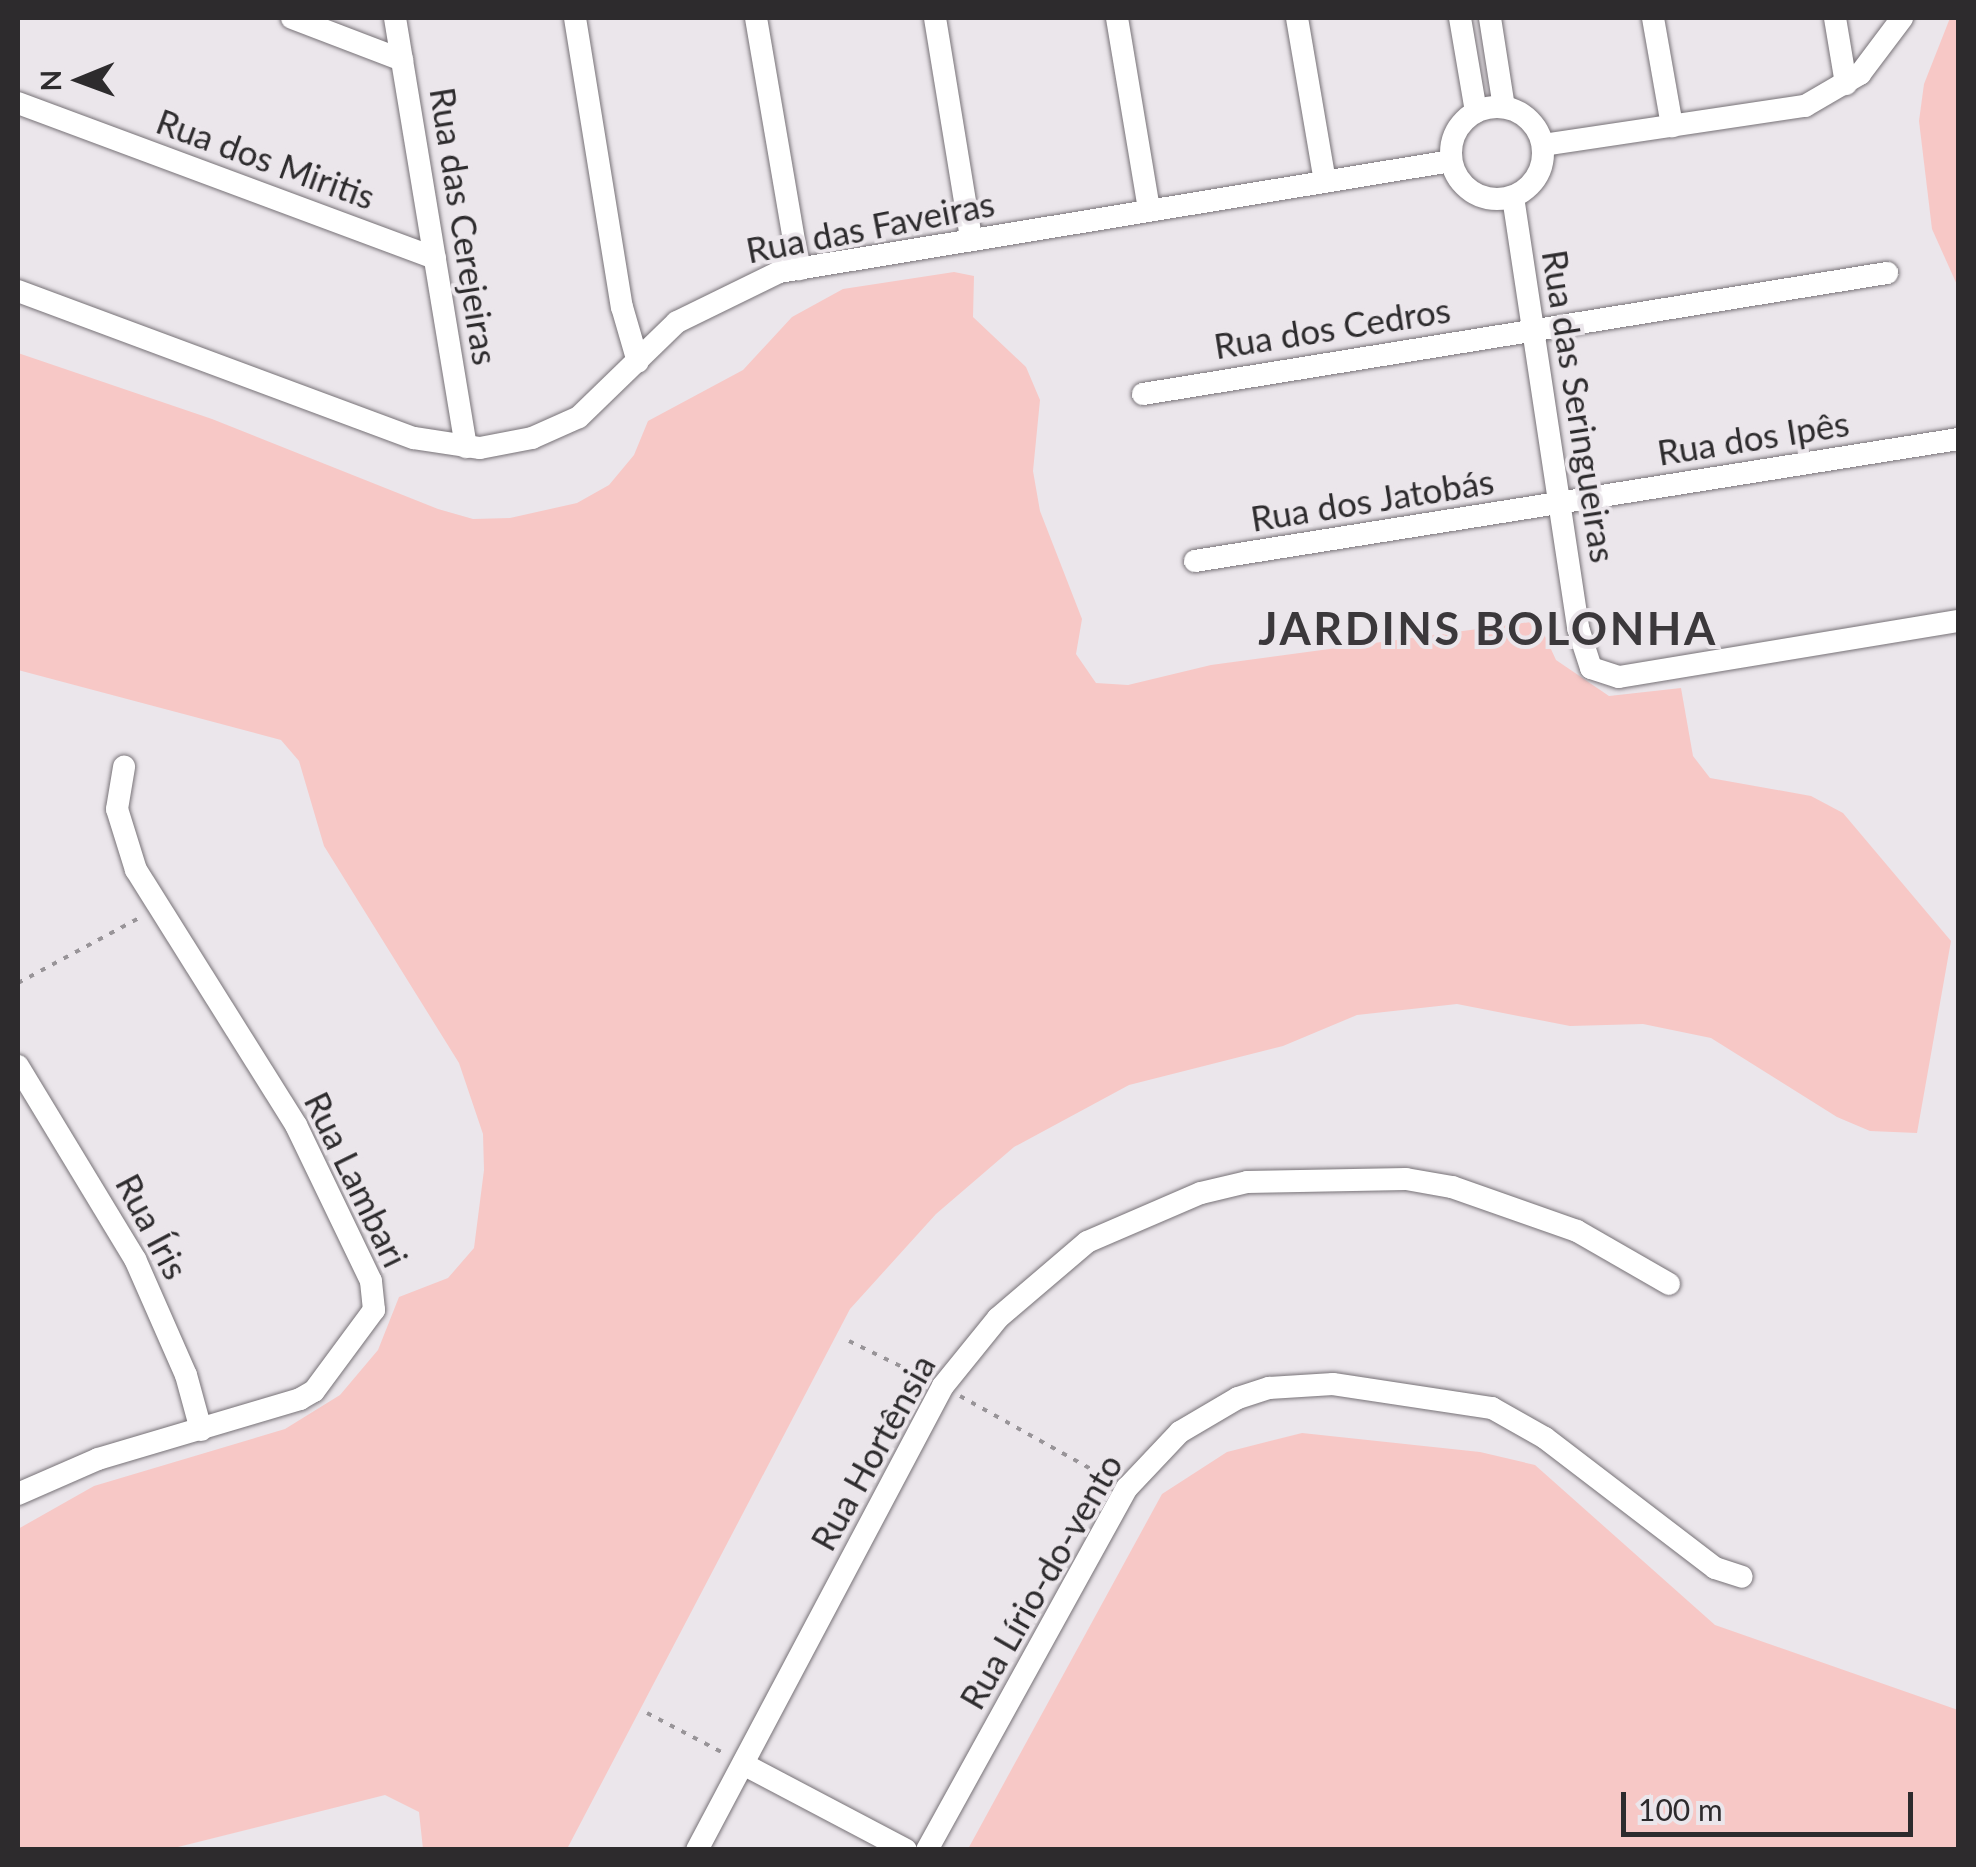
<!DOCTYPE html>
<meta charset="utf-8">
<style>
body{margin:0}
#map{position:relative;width:1976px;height:1867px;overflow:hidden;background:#ebe6eb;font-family:Lato,sans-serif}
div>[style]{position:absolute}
.green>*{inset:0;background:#f7c8c6}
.path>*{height:4px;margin-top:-2px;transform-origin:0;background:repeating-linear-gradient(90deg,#989498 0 5px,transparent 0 13px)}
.roads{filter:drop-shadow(0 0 2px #777277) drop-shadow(0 0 2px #777277)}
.minor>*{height:22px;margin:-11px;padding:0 11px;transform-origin:11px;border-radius:11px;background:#fff}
.minor>.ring{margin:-11px;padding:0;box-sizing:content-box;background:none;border:22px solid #fff;border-radius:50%}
span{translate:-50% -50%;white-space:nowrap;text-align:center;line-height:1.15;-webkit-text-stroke:8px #ebe6eb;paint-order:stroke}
.street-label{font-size:35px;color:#2d2b2d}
.district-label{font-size:45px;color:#3b383b;font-weight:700;letter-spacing:2.5px}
.frame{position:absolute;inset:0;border:20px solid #2d2b2d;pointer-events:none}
.north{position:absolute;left:30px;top:30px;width:100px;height:100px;-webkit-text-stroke:8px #ebe6eb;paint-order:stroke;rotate:269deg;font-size:28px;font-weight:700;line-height:40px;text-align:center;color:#2d2b2d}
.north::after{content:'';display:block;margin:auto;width:35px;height:45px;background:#2d2b2d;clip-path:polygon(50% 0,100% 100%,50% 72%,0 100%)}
.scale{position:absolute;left:1621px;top:1792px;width:292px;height:45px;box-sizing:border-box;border:5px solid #2d2b2d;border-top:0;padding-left:12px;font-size:30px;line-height:35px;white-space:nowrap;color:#2d2b2d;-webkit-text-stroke:8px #ebe6eb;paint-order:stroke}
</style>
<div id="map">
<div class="green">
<i style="clip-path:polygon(1950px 18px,1958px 18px,1958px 287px,1932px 229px,1919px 121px,1924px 84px)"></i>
<i style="clip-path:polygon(954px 272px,974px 276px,973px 317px,1026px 367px,1040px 400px,1033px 471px,1040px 511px,1082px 619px,1076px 654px,1096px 683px,1128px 685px,1211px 665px,1538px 621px,1556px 660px,1609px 696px,1681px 688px,1693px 756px,1710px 778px,1811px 796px,1843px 813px,1951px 941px,1917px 1133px,1870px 1131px,1837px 1117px,1711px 1038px,1643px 1024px,1570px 1026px,1457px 1004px,1357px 1015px,1283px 1046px,1129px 1085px,1014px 1147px,936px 1214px,850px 1309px,567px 1849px,423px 1849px,419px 1812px,385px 1795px,170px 1849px,18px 1849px,18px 1529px,94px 1486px,285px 1429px,340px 1395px,378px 1350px,399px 1297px,448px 1278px,474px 1248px,484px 1170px,483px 1134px,459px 1063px,324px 846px,299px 761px,281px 740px,18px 670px,18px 353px,212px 419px,438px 509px,473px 519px,510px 518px,577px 503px,609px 485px,634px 455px,648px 421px,743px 370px,792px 317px,843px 289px)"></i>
<i style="clip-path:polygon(1302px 1433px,1480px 1452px,1535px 1465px,1715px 1625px,1958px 1710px,1958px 1849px,968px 1849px,1162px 1494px,1227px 1452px)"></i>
</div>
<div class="path">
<i style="left:18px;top:983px;width:140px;rotate:-28.2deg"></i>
<i style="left:849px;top:1341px;width:85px;rotate:26deg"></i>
<i style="left:960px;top:1396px;width:171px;rotate:29.1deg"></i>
<i style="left:647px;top:1713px;width:90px;rotate:27.7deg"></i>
</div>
<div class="roads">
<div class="minor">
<i style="left:292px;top:18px;width:118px;rotate:20.9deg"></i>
<i style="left:395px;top:18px;width:435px;rotate:80.6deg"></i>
<i style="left:575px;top:18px;width:293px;rotate:80.8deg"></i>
<i style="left:622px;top:307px;width:57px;rotate:73.8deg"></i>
<i style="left:756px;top:18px;width:255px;rotate:80.3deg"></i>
<i style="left:935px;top:18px;width:224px;rotate:80.7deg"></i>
<i style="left:1117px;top:18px;width:195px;rotate:80.5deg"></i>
<i style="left:1297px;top:18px;width:166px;rotate:80.3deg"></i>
<i style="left:1460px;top:18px;width:95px;rotate:80.3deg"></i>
<i style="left:1490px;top:18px;width:90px;rotate:81.1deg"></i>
<i style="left:1653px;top:18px;width:110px;rotate:80deg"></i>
<i style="left:1835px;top:18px;width:67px;rotate:80.5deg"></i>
<i style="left:18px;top:103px;width:445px;rotate:20.4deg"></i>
<i class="ring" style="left:1451px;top:107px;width:70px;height:70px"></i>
<i style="left:1543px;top:145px;width:265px;rotate:-8.5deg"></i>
<i style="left:1805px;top:106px;width:64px;rotate:-30.2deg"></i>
<i style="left:1860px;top:74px;width:70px;rotate:-53.1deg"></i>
<i style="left:1513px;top:197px;width:436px;rotate:81.4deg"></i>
<i style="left:1578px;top:628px;width:42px;rotate:72deg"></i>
<i style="left:1591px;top:668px;width:29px;rotate:18deg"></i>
<i style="left:1619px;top:677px;width:344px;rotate:-9.4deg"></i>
<i style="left:18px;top:291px;width:422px;rotate:20.4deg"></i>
<i style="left:414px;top:438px;width:67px;rotate:8.6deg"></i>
<i style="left:480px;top:448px;width:53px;rotate:-10.9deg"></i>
<i style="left:532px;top:438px;width:51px;rotate:-24.1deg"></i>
<i style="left:579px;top:417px;width:136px;rotate:-44.1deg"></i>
<i style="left:677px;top:322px;width:114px;rotate:-26.1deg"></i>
<i style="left:779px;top:272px;width:681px;rotate:-9.38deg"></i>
<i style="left:1143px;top:394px;width:754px;rotate:-9.24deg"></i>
<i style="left:1195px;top:561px;width:773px;rotate:-9.08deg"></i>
<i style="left:18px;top:1066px;width:226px;rotate:58.8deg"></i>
<i style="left:135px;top:1259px;width:127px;rotate:66.3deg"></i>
<i style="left:186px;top:1375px;width:57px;rotate:74.7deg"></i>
<i style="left:18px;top:1494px;width:87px;rotate:-23.6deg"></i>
<i style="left:98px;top:1459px;width:211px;rotate:-16.5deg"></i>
<i style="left:300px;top:1399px;width:16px;rotate:-30deg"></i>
<i style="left:314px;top:1391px;width:101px;rotate:-53.5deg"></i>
<i style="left:374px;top:1310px;width:29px;rotate:-96deg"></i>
<i style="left:371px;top:1281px;width:173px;rotate:-115.7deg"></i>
<i style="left:296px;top:1125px;width:301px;rotate:-122.1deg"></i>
<i style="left:136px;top:870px;width:64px;rotate:-107.3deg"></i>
<i style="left:117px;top:809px;width:43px;rotate:-80.5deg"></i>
<i style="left:743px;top:1764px;width:184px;rotate:27.8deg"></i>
<i style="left:697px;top:1850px;width:525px;rotate:-62.07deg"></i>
<i style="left:943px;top:1386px;width:87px;rotate:-51deg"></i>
<i style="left:998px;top:1318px;width:117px;rotate:-40.5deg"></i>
<i style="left:1087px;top:1242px;width:124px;rotate:-23.3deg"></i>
<i style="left:1201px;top:1193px;width:47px;rotate:-13.4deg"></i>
<i style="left:1247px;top:1182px;width:159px;rotate:-1.1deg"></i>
<i style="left:1406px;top:1179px;width:47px;rotate:9.9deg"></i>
<i style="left:1452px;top:1187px;width:133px;rotate:19.4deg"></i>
<i style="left:1577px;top:1231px;width:106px;rotate:29.9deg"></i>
<i style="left:927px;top:1850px;width:414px;rotate:-61.1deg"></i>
<i style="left:1127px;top:1488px;width:77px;rotate:-46.6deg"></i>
<i style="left:1180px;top:1432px;width:67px;rotate:-30.4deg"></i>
<i style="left:1238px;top:1398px;width:33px;rotate:-18deg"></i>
<i style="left:1269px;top:1388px;width:64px;rotate:-3.6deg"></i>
<i style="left:1333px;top:1384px;width:161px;rotate:8.6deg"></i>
<i style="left:1492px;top:1408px;width:61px;rotate:29.5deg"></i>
<i style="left:1545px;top:1438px;width:214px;rotate:37.4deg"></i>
<i style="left:1715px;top:1568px;width:28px;rotate:18deg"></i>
</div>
</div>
<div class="street-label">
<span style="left:266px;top:158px;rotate:20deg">Rua dos Miritis</span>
<span style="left:465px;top:226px;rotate:81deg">Rua das Cerejeiras</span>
<span style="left:870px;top:226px;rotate:-11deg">Rua das Faveiras</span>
<span style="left:1332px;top:327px;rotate:-9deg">Rua dos Cedros</span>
<span style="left:1580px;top:406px;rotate:81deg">Rua das Seringueiras</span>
<span style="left:1753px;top:437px;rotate:-9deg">Rua dos Ipês</span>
<span style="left:1372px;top:499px;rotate:-9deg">Rua dos Jatobás</span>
<span style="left:357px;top:1179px;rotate:64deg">Rua Lambari</span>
<span style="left:153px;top:1226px;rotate:62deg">Rua Íris</span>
<span style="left:872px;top:1452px;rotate:-61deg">Rua Hortênsia</span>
<span style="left:1040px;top:1581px;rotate:-60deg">Rua Lírio-do-vento</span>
</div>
<div class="district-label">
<span style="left:1488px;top:629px">JARDINS BOLONHA</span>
</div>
<div class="frame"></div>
<div class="north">N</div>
<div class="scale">100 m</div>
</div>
